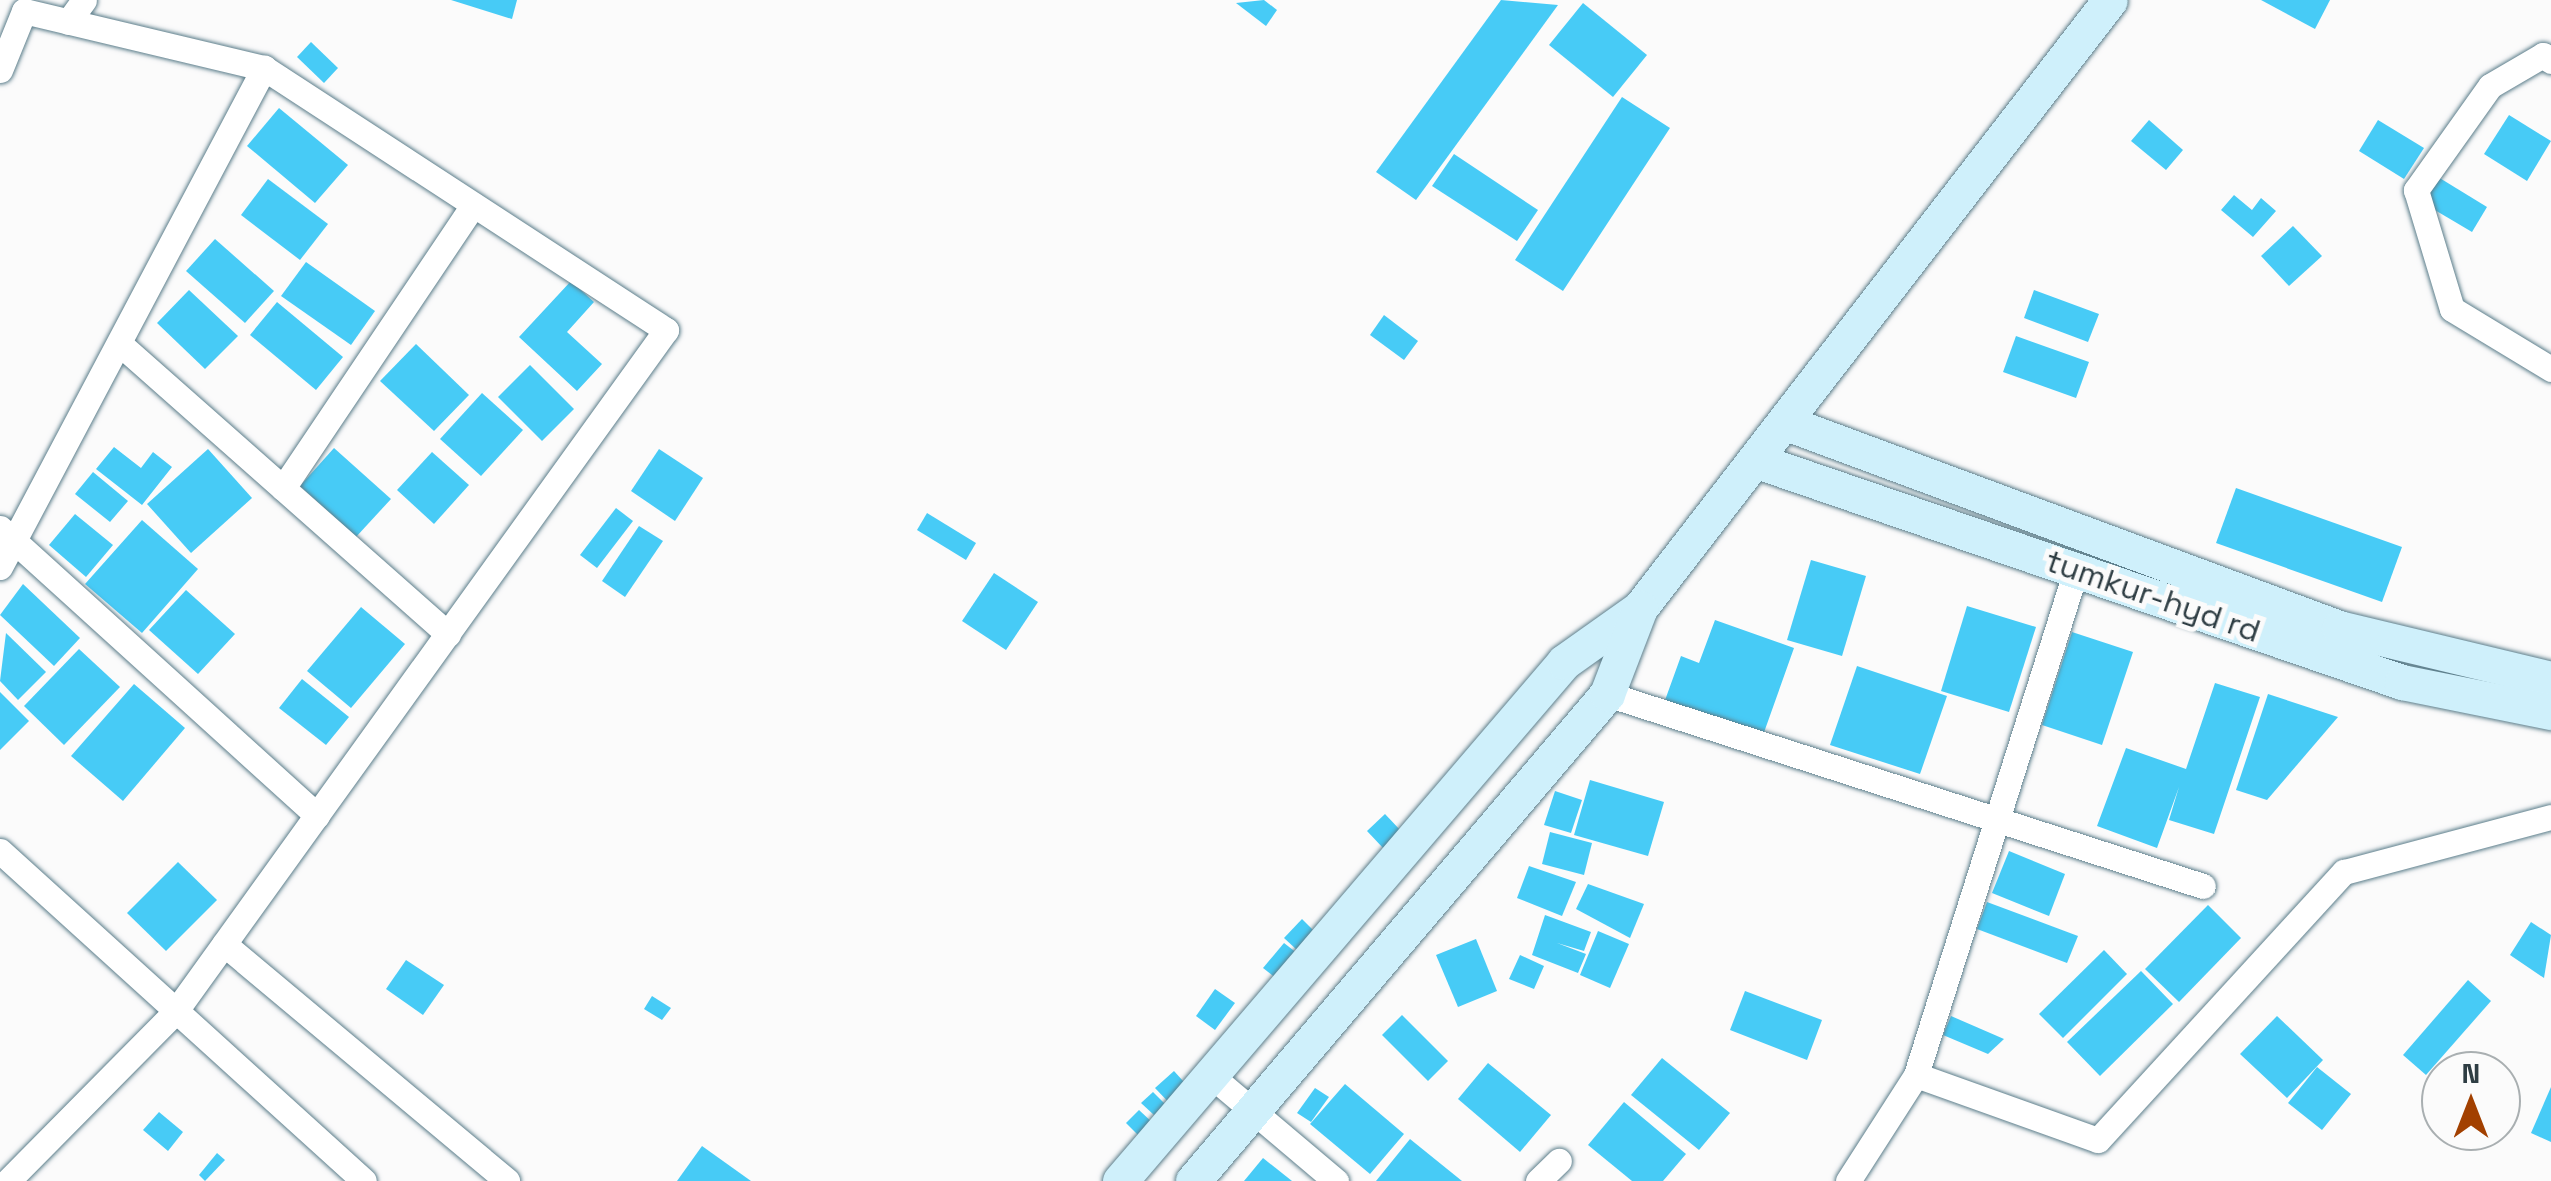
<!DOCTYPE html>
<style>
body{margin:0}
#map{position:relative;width:2551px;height:1181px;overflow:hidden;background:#fbfbfb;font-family:"Space Grotesk",sans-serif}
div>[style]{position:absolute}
.building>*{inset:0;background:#47cbf6}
.roads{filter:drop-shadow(0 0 2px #5c7e8b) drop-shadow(0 0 2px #5c7e8b)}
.street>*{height:25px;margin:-12.5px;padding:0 12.5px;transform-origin:12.5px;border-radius:12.5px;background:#fff}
.secondary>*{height:35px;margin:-17.5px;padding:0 17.5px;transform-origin:17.5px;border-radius:17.5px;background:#cff0fb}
span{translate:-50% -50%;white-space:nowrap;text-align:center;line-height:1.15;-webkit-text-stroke:10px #fbfbfb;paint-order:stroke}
.street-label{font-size:32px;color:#2e3d43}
.north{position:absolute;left:2421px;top:1051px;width:100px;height:100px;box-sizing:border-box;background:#fbfbfb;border:2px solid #a9afb1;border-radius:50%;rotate:0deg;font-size:28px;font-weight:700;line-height:40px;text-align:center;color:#2e3d43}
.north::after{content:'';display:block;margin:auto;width:35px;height:45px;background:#a24000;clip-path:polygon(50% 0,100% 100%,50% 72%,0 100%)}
</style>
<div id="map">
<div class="building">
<i style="clip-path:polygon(451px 0,517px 0,512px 19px)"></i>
<i style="clip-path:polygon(1264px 0,1277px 10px,1266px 26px,1236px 3px)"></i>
<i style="clip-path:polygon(1501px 0,1558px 5px,1416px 200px,1376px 172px)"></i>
<i style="clip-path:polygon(2261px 0,2330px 0,2315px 29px)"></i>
<i style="clip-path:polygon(1583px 3px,1647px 55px,1613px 97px,1549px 45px)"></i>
<i style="clip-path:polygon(311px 42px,338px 68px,324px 83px,297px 57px)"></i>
<i style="clip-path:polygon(1622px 97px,1670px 128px,1563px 291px,1515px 260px)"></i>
<i style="clip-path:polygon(279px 108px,348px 165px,315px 203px,247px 146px)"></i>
<i style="clip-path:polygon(2509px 115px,2551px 141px,2527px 181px,2484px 154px)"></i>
<i style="clip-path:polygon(2149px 120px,2183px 150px,2166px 170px,2131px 141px)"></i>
<i style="clip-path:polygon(2378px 120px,2424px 148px,2404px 179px,2359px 151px)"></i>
<i style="clip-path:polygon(1454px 154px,1538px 210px,1517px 241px,1432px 186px)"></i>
<i style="clip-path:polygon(2438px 177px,2487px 207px,2472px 232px,2423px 203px)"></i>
<i style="clip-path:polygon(268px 179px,328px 224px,300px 260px,241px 215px)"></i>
<i style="clip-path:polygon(2234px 195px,2252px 210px,2261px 198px,2276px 211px,2253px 237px,2221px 210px)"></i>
<i style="clip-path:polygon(2293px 226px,2322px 256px,2289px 286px,2261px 256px)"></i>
<i style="clip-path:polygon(215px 239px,274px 291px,245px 323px,186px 271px)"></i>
<i style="clip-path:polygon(306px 262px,375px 311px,351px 345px,281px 296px)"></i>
<i style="clip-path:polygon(571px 281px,594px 302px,567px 332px,602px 364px,577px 391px,519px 337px)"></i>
<i style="clip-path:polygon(189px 290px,238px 336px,205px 369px,157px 323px)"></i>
<i style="clip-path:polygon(2034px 290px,2099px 314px,2088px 342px,2024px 318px)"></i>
<i style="clip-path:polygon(277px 302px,343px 357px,316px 390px,250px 335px)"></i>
<i style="clip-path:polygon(1384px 315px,1418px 341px,1404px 360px,1370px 335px)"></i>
<i style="clip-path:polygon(2016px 336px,2089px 362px,2076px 398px,2003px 372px)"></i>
<i style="clip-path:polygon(416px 344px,469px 395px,434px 431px,380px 381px)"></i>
<i style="clip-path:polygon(530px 365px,574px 409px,542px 441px,498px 397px)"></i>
<i style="clip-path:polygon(482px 393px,523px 430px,481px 476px,440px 439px)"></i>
<i style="clip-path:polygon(114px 447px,141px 468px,153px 452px,172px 467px,142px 505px,96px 469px)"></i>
<i style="clip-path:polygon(334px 448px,391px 499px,356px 537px,300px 486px)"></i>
<i style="clip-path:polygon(208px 449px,252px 498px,191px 553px,147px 504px)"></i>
<i style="clip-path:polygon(659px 449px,703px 478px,675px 521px,631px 491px)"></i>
<i style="clip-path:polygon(432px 452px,469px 485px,434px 524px,397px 490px)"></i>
<i style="clip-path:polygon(93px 472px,128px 501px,110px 522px,75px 494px)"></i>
<i style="clip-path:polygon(2236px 488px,2402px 547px,2382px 602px,2216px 543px)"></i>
<i style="clip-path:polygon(616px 508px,633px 521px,597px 568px,580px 555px)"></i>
<i style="clip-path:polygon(927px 513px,976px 543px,966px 560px,917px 530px)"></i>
<i style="clip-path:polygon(75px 514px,113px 545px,86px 577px,49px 545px)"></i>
<i style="clip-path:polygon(142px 520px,198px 569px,142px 633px,85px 584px)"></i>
<i style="clip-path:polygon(639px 526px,663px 541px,625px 597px,602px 581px)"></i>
<i style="clip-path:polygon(1811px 560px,1866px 576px,1842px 656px,1787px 640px)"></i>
<i style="clip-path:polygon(994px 573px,1038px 602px,1006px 650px,962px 621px)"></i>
<i style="clip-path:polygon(23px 584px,80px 638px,54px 666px,0 615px)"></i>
<i style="clip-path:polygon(186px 590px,235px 634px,198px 674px,149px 630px)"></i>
<i style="clip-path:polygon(1967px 606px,2036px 627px,2009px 712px,1941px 691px)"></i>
<i style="clip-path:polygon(361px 607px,405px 644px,351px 708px,307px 671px)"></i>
<i style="clip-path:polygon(1715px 620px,1794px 648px,1762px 738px,1664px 703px,1681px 656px,1699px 663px)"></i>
<i style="clip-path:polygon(2072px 632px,2133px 652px,2102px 745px,2042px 725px)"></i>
<i style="clip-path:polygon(6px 633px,46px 672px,18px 700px,0 681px)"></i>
<i style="clip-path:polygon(79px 649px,120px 687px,64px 745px,24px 706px)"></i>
<i style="clip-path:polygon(1857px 666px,1947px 696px,1920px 774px,1830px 745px)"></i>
<i style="clip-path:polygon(302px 679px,349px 717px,326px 745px,279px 708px)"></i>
<i style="clip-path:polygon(2215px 683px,2260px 697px,2214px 834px,2169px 820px,2179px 787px,2157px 848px,2097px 826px,2126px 748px,2186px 769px)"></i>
<i style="clip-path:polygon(134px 684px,185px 728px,123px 801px,71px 756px)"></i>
<i style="clip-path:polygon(0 692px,29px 721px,0 750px)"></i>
<i style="clip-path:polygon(2268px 694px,2338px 717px,2267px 800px,2236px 790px)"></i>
<i style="clip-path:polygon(1590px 780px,1664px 802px,1648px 856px,1574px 835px)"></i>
<i style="clip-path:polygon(1555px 791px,1582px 800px,1571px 833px,1544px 825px)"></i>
<i style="clip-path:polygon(1385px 814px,1402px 832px,1384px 849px,1367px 831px)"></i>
<i style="clip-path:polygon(1550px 832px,1592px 843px,1584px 875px,1542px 864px)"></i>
<i style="clip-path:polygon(2009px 851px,2065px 874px,2049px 916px,1992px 893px)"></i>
<i style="clip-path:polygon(178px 862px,217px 900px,166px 951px,127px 913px)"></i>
<i style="clip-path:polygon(1529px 866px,1576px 882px,1562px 916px,1517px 898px)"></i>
<i style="clip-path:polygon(1588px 884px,1644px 904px,1630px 938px,1576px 909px)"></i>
<i style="clip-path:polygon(1987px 902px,2078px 936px,2067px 963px,1977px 929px)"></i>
<i style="clip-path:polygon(2208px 905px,2241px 938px,2179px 1002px,2145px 969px)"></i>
<i style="clip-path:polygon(1545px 915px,1591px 932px,1584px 951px,1557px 943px,1586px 954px,1578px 973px,1532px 955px)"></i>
<i style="clip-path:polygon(1302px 919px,1315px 932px,1297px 950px,1284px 938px)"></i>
<i style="clip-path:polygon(2531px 922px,2551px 935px,2544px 978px,2510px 955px)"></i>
<i style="clip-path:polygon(1598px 931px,1629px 944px,1610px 988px,1580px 975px)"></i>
<i style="clip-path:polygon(1476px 939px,1497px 991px,1458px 1007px,1436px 955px)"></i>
<i style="clip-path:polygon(1284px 943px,1302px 957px,1281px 982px,1263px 968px)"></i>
<i style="clip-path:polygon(2104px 950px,2127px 974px,2063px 1038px,2039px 1014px)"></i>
<i style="clip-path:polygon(1520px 955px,1544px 966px,1534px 989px,1509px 979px)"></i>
<i style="clip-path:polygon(406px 960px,444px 985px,423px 1015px,386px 989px)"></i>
<i style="clip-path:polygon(2141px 971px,2173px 1004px,2100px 1076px,2067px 1042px)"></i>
<i style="clip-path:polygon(2468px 980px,2491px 1001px,2426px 1075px,2403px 1055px)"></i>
<i style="clip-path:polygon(1215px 989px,1235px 1003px,1215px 1030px,1196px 1016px)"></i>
<i style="clip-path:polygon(1745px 991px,1822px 1020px,1807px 1060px,1730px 1030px)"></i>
<i style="clip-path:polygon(652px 996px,671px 1008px,662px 1020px,644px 1009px)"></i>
<i style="clip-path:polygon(1402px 1015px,1448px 1061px,1428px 1081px,1382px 1035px)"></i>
<i style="clip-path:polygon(1951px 1016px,2004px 1039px,1988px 1054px,1943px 1035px)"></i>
<i style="clip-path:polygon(2277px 1016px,2323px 1060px,2287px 1098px,2240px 1054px)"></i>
<i style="clip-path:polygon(1662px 1058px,1730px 1113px,1699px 1150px,1631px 1095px)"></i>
<i style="clip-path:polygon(1488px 1063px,1551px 1115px,1520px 1152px,1458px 1099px)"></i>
<i style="clip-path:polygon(2317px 1067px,2351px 1094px,2322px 1130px,2288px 1103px)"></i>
<i style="clip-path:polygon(1174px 1071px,1193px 1092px,1175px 1109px,1155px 1088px)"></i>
<i style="clip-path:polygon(1345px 1084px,1404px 1134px,1370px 1174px,1310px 1124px)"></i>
<i style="clip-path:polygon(2551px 1087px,2551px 1142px,2531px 1133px)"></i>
<i style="clip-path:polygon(1315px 1088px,1329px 1097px,1311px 1122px,1297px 1113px)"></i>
<i style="clip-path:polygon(1153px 1092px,1165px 1104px,1154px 1115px,1141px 1103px)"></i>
<i style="clip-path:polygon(1624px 1102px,1686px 1154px,1663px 1181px,1632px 1181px,1588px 1145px)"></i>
<i style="clip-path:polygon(1139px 1110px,1154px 1124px,1140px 1137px,1126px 1123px)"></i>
<i style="clip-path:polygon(159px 1112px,183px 1132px,168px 1151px,143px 1130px)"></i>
<i style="clip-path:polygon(1410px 1139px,1462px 1181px,1376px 1181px)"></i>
<i style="clip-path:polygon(702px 1146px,751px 1181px,677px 1181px)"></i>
<i style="clip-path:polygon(217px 1153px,225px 1160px,205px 1181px,199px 1175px)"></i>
<i style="clip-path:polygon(1263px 1158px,1292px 1181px,1244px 1181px)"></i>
</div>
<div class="roads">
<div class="street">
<i style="left:68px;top:22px;width:27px;rotate:-54deg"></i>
<i style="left:2551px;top:61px;width:10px;rotate:-143deg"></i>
<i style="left:2543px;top:55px;width:61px;rotate:149.7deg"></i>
<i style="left:2490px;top:86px;width:128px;rotate:125.4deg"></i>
<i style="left:2416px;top:190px;width:124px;rotate:73.2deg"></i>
<i style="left:2452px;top:309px;width:116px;rotate:31.2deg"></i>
<i style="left:0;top:70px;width:64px;rotate:-67.9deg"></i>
<i style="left:24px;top:11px;width:247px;rotate:13.4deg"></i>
<i style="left:120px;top:344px;width:438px;rotate:41.5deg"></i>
<i style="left:283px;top:488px;width:341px;rotate:-56.1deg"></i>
<i style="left:0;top:528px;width:428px;rotate:42.2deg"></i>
<i style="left:0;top:567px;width:565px;rotate:-62.12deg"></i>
<i style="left:264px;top:68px;width:480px;rotate:33.1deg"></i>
<i style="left:666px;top:330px;width:840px;rotate:125.75deg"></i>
<i style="left:175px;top:1012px;width:238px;rotate:134.7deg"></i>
<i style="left:1607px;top:694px;width:626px;rotate:17.86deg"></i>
<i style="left:0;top:851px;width:491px;rotate:42.2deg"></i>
<i style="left:224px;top:944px;width:369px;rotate:39.9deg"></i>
<i style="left:1916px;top:1075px;width:530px;rotate:-72.42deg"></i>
<i style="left:1214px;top:1078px;width:160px;rotate:40.2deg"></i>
<i style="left:1538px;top:1181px;width:29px;rotate:-44deg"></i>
<i style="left:1848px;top:1181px;width:126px;rotate:-57.3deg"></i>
<i style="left:1916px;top:1075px;width:193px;rotate:19.7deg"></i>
<i style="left:2098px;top:1140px;width:364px;rotate:-47.5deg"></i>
<i style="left:2344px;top:872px;width:214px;rotate:-14.9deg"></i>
</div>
<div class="secondary">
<i style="left:1789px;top:424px;width:587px;rotate:20.35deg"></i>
<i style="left:2339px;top:628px;width:218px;rotate:13.5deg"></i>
<i style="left:1760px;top:462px;width:679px;rotate:18.92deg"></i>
<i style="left:2402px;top:682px;width:152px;rotate:11.4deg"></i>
<i style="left:1120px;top:1181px;width:683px;rotate:-49.45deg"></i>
<i style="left:1564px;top:662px;width:93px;rotate:-35.4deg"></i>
<i style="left:1640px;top:608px;width:768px;rotate:-52.3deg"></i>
<i style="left:1193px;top:1181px;width:639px;rotate:-49.63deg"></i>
<i style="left:1607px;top:694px;width:92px;rotate:-69deg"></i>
</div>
</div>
<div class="street-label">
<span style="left:2153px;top:596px;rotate:19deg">tumkur-hyd rd</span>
</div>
<div class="north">N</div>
</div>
